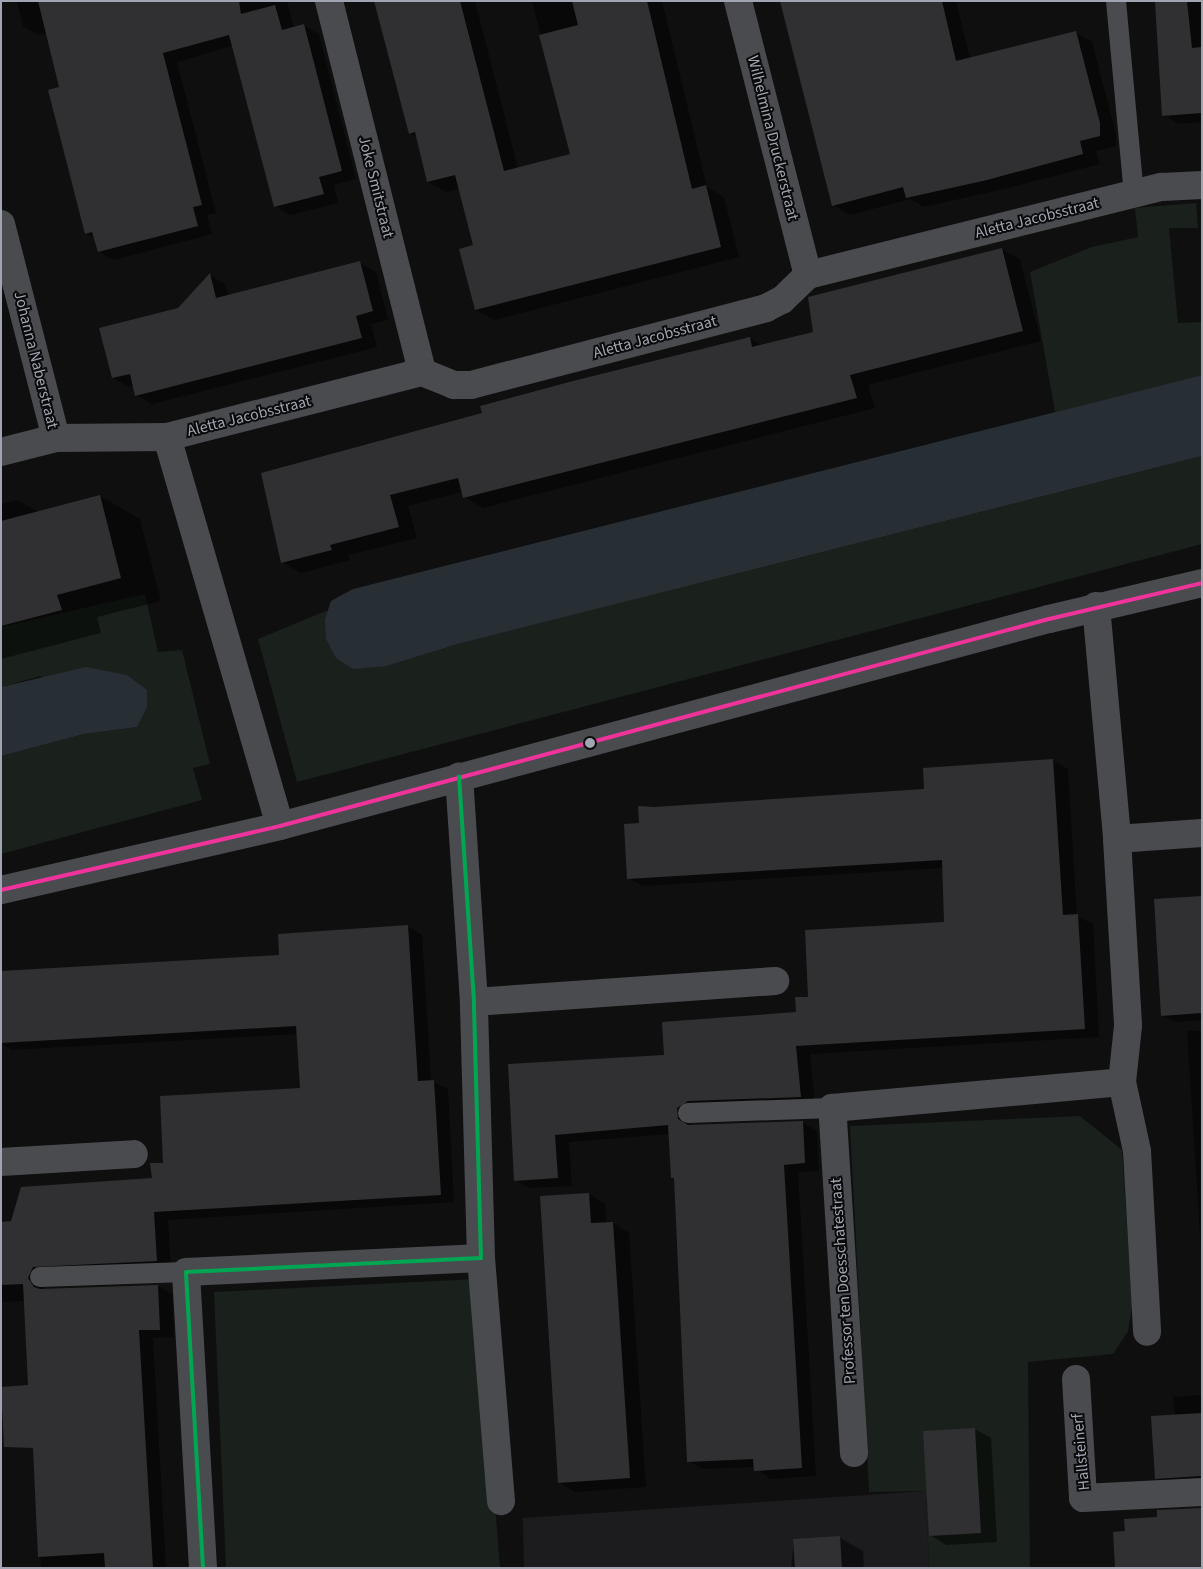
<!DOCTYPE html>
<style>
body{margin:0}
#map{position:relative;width:1203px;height:1569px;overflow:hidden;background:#0f0f10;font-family:"Source Sans 3",sans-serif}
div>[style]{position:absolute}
.built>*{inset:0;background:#1c1c1e}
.green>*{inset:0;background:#1a201b}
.water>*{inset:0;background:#272e34}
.shadow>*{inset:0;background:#0007}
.building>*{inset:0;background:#303032}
.service>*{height:20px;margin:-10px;padding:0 10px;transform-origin:10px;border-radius:10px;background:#4a4b4f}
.minor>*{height:28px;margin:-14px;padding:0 14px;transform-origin:14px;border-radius:14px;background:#4a4b4f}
.tertiary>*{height:28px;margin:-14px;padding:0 14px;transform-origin:14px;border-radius:14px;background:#4a4b4f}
.bus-1>*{height:4px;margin:-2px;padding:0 2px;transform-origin:2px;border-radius:2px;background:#ef339a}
.bus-2>*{height:4px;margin:-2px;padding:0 2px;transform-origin:2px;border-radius:2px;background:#00a651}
.dots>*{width:14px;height:14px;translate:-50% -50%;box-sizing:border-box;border:2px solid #0a0a0b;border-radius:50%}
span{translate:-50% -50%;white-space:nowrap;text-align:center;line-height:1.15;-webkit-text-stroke:4px #0a0a0b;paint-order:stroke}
.street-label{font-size:16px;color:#a0a5b1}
.frame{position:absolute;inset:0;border:2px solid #a0a5b1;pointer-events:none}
</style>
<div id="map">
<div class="built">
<i style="clip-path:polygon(926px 1491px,929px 1568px,524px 1568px,523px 1518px)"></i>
</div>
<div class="green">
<i style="clip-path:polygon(1196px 203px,1198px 228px,1169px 228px,1178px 323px,1202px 322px,1202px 375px,1055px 412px,1030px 272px,1092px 247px,1138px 237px,1135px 208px)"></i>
<i style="clip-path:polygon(1202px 456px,1202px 544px,297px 782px,258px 639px,328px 610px,325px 619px,387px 666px,458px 644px)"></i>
<i style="clip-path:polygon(145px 594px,158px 652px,182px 650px,210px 764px,193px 768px,202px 800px,1px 854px,1px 756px,84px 734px,137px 727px,40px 676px,1px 687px,1px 627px)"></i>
<i style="clip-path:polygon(1080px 1116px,1122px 1150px,1132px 1307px,1128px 1331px,1113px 1354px,1028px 1362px,1030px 1568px,929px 1568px,926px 1491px,869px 1492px,850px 1126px)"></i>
<i style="clip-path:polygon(477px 1279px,500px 1568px,226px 1568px,214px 1292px)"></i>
</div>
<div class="water">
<i style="clip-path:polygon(1202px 375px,1202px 456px,458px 644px,387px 666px,353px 669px,336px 658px,326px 639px,325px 619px,331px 601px,353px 589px)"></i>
<i style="clip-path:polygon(86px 667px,127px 675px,147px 690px,147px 707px,137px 727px,84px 734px,1px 756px,1px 687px)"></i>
</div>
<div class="shadow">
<i style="clip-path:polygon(17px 1px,287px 1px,294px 28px,304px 26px,319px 34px,356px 179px,334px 185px,338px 203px,290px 215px,275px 206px,232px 46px,177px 62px,216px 213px,207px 215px,212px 234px,114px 260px,99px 252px,96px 239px,87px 234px,50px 91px,61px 88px,47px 33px,38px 35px,23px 26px)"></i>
<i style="clip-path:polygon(376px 1px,475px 1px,518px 169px,571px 155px,532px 1px,662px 1px,707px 187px,724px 197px,739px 257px,494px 320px,476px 310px,475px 246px,460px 188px,446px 192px,428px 182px,417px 137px,410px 133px)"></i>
<i style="clip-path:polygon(781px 1px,956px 1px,970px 59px,1075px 32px,1092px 42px,1116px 134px,1116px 146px,1096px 151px,1100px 164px,1004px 189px,924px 207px,910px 199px,850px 215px,833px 205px)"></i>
<i style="clip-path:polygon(1157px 1px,1202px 1px,1202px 122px,1179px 124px,1164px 115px)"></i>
<i style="clip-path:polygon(1002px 249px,1020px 260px,1041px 341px,868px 385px,875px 408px,483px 508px,464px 497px,462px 492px,408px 506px,417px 538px,348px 555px,350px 560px,301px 573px,282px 562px,484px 414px,749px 338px,763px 346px,814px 333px)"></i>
<i style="clip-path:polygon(360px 263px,376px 272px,388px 320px,371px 324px,377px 347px,152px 404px,136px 395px,134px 386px,129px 387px,113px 378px,210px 275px,225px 284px,229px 296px)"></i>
<i style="clip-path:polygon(100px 496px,140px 519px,161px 601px,97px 617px,101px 633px,1px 659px,1px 504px,17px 500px,39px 512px)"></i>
<i style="clip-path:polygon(1053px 760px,1068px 769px,1077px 916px,1093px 924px,1099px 1037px,810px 1054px,815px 1105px,690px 1123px,692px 1126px,802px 1122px,817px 1131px,819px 1171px,798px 1172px,816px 1476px,770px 1479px,755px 1467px,703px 1469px,689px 1461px,675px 1179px,672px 1178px,670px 1134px,569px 1142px,572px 1186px,530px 1188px,515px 1180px,509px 1065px,665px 1056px,797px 1013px,809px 998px,946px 923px,943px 868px,643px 886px,628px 878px,640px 824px,654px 809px,925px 790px,924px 769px)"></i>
<i style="clip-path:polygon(1202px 897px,1202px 1020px,1175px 1022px,1162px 1015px)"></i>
<i style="clip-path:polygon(408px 926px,422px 935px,431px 1081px,448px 1089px,454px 1202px,168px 1220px,171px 1269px,43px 1280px,44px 1290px,158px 1286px,172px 1294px,174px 1337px,153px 1338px,166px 1568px,41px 1568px,25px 1301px,1px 1302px,1px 1223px,10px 1222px,23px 1188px,153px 1179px,164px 1164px,301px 1089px,298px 1034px,12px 1050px,1px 1044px,1px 972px,280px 956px)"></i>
<i style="clip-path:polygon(1187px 1031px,1202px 1031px,1202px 1267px)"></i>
<i style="clip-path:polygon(589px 1194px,605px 1204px,606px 1224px,613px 1223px,629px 1233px,646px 1487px,575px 1492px,559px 1482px)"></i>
<i style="clip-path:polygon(1202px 1395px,1202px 1485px,1171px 1487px,1156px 1478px,1175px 1416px,1173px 1397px)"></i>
<i style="clip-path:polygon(975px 1429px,991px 1438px,997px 1542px,946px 1545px,930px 1535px)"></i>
<i style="clip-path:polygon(840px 1538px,863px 1551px,864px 1568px,791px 1568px,794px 1540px)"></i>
</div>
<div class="building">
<i style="clip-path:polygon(38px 1px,239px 1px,241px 14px,275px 5px,282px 30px,304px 24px,342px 171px,319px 177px,324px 194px,274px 207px,229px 35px,163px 53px,202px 205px,193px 207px,198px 226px,98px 252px,92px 232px,85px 234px,48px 90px,59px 87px)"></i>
<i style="clip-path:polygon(374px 1px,460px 1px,504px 171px,570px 154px,539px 35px,578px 25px,572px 1px,647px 1px,692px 189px,706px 185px,721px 247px,475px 310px,459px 249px,473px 245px,455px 175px,427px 182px,415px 132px,409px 134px)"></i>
<i style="clip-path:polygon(780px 1px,942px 1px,956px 61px,1076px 31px,1100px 123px,1100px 136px,1080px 141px,1083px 154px,987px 180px,906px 198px,903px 187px,832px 206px)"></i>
<i style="clip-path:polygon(1187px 1px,1192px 48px,1202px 47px,1202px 113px,1162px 116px,1155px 2px)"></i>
<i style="clip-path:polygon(1002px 248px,1023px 331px,850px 375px,857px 398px,463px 498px,458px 478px,390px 495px,399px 527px,330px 545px,332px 550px,281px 563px,261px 473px,482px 413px,480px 406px,573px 381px,750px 337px,752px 347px,813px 332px,808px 297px)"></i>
<i style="clip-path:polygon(360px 261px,373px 311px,356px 316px,362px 338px,135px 396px,130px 374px,112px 378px,99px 328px,178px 308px,210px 273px,216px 298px)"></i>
<i style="clip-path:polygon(100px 495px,121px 578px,57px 595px,62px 610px,1px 626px,1px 521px)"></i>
<i style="clip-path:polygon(1053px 759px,1063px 915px,1078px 914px,1085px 1029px,796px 1046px,801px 1097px,688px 1101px,677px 1108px,678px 1119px,688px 1125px,803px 1121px,805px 1163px,784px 1165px,802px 1468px,754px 1471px,753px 1459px,687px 1462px,674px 1178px,671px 1178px,668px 1125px,555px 1135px,558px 1178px,514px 1181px,508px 1064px,664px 1055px,662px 1022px,796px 1012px,795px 997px,808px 997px,805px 930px,944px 922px,942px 860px,627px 879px,624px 824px,639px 823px,638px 806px,654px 807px,924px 789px,923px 768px)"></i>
<i style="clip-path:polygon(1202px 896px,1202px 1013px,1161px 1016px,1154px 899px)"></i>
<i style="clip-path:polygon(408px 925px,418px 1081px,434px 1080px,441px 1195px,154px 1212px,157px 1261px,33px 1267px,28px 1278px,34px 1287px,40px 1289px,158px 1285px,160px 1330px,139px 1330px,153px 1568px,105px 1568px,104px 1553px,38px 1557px,33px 1448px,4px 1447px,1px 1387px,28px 1385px,23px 1284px,1px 1285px,1px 1222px,11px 1221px,21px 1187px,152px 1178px,150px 1163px,163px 1163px,160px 1096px,300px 1088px,296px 1026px,1px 1043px,1px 971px,279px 955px,278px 934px)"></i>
<i style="clip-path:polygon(589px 1193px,591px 1223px,613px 1222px,630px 1478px,558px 1483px,540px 1196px)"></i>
<i style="clip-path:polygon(1202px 1413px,1202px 1476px,1155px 1479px,1151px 1416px)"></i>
<i style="clip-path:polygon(975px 1428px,981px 1533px,929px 1536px,923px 1431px)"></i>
<i style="clip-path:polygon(1202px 1508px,1202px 1568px,1115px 1568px,1113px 1532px,1125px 1531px,1124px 1519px,1157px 1517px,1157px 1510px)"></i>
<i style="clip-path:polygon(840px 1536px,842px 1568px,795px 1568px,793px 1539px)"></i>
</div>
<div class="service">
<i style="left:1116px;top:1px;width:194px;rotate:84.7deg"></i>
<i style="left:688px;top:1113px;width:144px;rotate:-2deg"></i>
<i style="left:40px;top:1277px;width:146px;rotate:-2deg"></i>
</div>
<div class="minor">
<i style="left:329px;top:1px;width:382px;rotate:75.9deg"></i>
<i style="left:738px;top:1px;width:283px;rotate:75.7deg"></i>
<i style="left:1px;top:224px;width:221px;rotate:75.6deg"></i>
<i style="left:167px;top:437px;width:405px;rotate:73.8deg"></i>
<i style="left:1px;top:452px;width:57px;rotate:-14.3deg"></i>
<i style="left:56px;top:438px;width:111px;rotate:-0.5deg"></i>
<i style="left:167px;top:437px;width:263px;rotate:-14.3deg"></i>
<i style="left:422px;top:372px;width:35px;rotate:22deg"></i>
<i style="left:454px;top:385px;width:17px"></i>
<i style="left:471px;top:385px;width:305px;rotate:-14.6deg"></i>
<i style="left:766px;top:308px;width:18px;rotate:-27deg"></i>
<i style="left:782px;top:300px;width:36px;rotate:-44deg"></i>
<i style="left:808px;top:275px;width:365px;rotate:-14deg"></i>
<i style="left:1162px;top:187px;width:40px;rotate:-2.9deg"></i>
<i style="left:1096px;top:606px;width:234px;rotate:84.8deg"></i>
<i style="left:1117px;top:839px;width:187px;rotate:86.6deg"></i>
<i style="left:1128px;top:1026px;width:56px;rotate:96.1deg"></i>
<i style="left:1122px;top:1082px;width:71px;rotate:77.7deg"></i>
<i style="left:1137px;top:1151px;width:181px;rotate:86.8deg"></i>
<i style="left:1117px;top:839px;width:85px;rotate:-4deg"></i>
<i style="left:474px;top:1002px;width:302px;rotate:-4deg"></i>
<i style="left:1px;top:1162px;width:133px;rotate:-3.4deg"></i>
<i style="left:481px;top:1258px;width:244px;rotate:85.3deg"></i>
<i style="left:1076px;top:1379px;width:119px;rotate:86.6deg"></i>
<i style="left:1083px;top:1498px;width:119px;rotate:-2.9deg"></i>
<i style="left:854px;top:1453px;width:346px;rotate:-93.6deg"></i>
<i style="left:832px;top:1108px;width:291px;rotate:-5.1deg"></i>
<i style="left:203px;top:1568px;width:296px;rotate:-93.3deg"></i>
<i style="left:186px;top:1272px;width:295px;rotate:-2.7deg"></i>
<i style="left:481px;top:1258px;width:256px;rotate:-91.6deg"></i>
<i style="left:474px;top:1002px;width:226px;rotate:-93.8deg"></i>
</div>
<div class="tertiary">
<i style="left:1px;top:890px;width:286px;rotate:-12.9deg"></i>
<i style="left:280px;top:826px;width:796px;rotate:-15.07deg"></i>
<i style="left:1049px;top:619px;width:157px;rotate:-13.2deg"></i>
</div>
<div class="bus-1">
<i style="left:1px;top:890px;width:286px;rotate:-12.9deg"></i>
<i style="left:280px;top:826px;width:796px;rotate:-15.07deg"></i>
<i style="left:1049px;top:619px;width:157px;rotate:-13.2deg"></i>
</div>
<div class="bus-2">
<i style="left:203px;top:1568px;width:296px;rotate:-93.3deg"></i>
<i style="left:186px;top:1272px;width:295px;rotate:-2.7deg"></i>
<i style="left:481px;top:1258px;width:256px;rotate:-91.6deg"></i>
<i style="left:474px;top:1002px;width:226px;rotate:-93.8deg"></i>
</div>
<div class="dots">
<i style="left:590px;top:743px;background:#a0a5b1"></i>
</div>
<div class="street-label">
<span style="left:773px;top:138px;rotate:76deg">Wilhelmina Druckerstraat</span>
<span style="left:376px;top:187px;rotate:76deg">Joke Smitstraat</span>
<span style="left:1037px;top:218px;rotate:-14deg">Aletta Jacobsstraat</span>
<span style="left:655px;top:337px;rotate:-15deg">Aletta Jacobsstraat</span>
<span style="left:36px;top:360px;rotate:76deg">Johanna Naberstraat</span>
<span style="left:249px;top:416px;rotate:-14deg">Aletta Jacobsstraat</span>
<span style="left:843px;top:1281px;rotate:-94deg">Professor ten Doesschatestraat</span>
<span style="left:1081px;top:1452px;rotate:-95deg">Hallsteinerf</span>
</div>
<div class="frame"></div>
</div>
